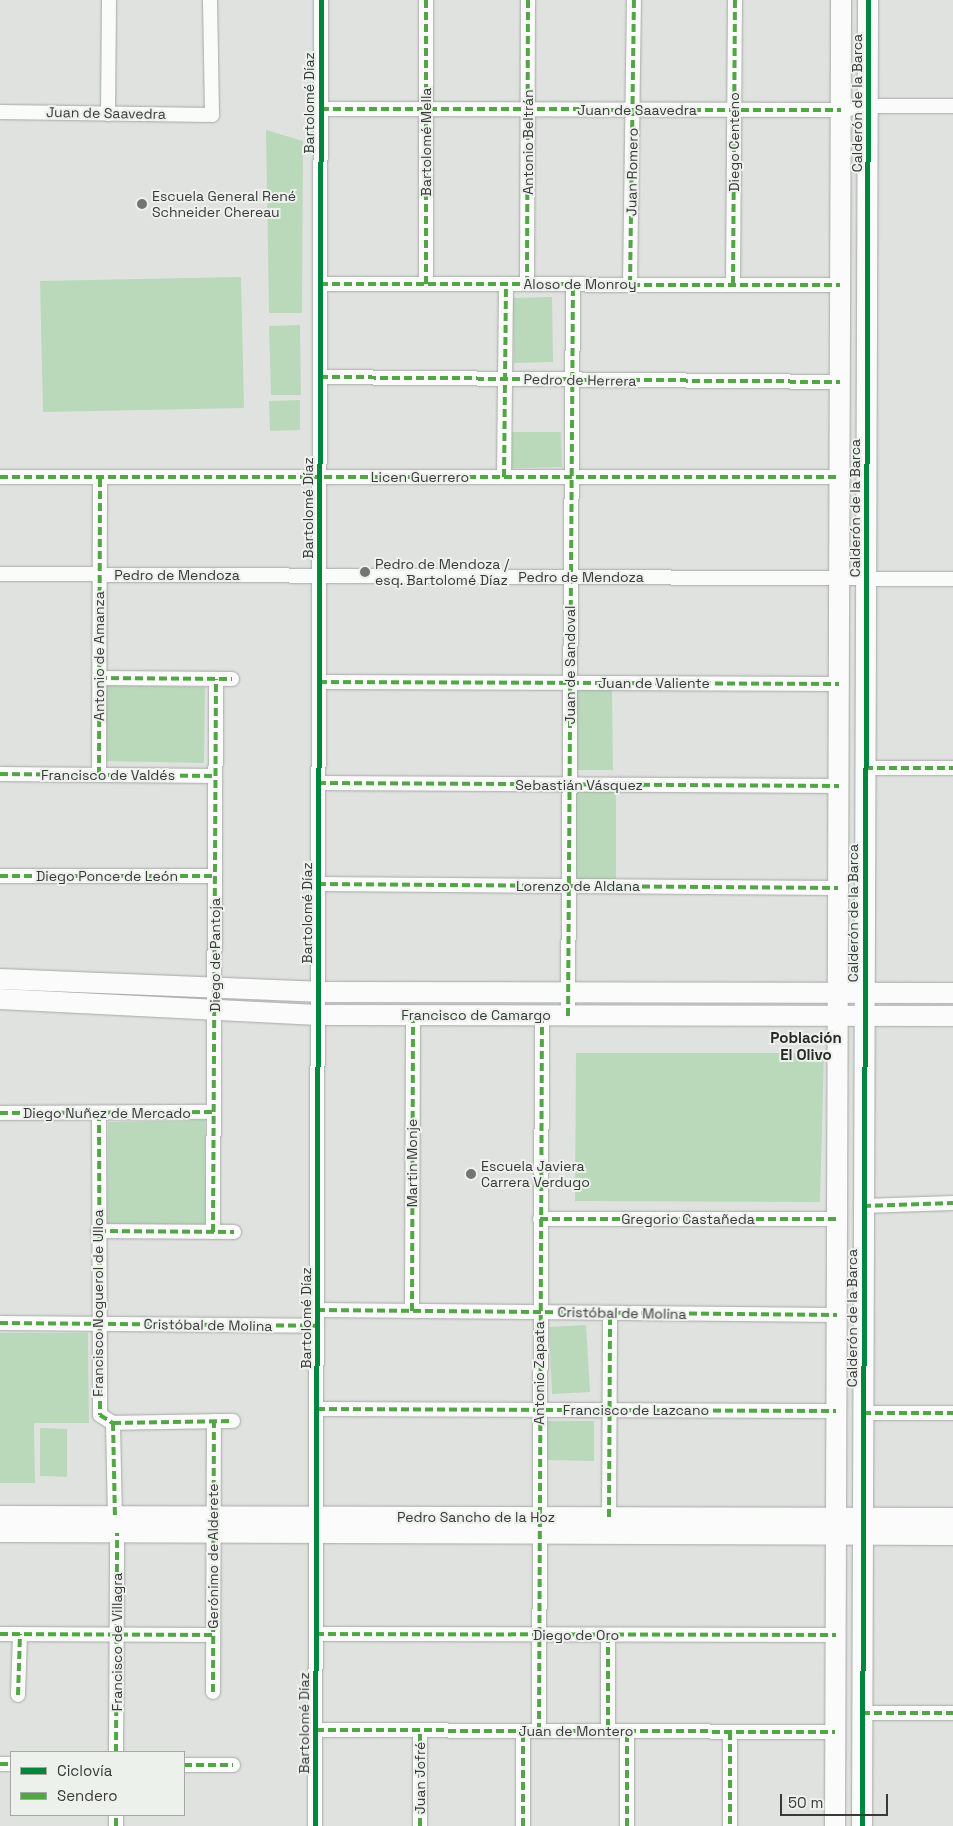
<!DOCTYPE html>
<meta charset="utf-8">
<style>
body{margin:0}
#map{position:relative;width:953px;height:1826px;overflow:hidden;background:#e0e2e0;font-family:"Space Grotesk",sans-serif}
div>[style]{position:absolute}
.green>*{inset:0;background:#b9d9ba}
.roads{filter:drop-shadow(0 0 1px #a6a8a6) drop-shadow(0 0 1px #a6a8a6)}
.street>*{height:14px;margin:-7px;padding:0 7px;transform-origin:7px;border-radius:7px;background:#fafbfa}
.secondary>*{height:20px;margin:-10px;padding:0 10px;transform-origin:10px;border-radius:10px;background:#fafbfa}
.quiet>*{height:4px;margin-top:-2px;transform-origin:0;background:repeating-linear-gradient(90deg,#53a645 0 8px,transparent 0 12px)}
.cycleway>*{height:5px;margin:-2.5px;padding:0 2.5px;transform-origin:2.5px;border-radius:2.5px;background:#00873e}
.dots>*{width:14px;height:14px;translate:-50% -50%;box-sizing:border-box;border:2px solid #ecf1ec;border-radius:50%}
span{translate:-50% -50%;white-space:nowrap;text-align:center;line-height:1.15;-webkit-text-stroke:4px #ecf1ec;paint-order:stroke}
.street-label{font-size:14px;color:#383a38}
.poi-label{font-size:14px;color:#383a38}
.left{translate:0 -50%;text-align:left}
.neighbourhood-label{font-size:15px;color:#272a27;font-weight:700}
.legend{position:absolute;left:10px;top:1751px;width:175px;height:65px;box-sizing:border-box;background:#ecf1ec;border:1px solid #a4a8a4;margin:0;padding:6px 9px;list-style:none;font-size:15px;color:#383a38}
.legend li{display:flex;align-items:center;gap:10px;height:25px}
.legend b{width:25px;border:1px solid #a4a8a4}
.scale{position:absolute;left:780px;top:1794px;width:108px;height:22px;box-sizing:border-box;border:2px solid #383a38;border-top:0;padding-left:6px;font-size:15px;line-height:18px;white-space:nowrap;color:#383a38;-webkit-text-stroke:4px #ecf1ec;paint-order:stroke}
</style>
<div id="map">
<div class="green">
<i style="clip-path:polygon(266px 130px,303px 141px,302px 313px,269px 313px)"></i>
<i style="clip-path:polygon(241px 277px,244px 408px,43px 412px,40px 281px)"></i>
<i style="clip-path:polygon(552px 297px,553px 362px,514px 363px,513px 298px)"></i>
<i style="clip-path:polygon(300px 325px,301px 395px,271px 395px,269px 326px)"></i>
<i style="clip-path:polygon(300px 400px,300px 430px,270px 431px,269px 401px)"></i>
<i style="clip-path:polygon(512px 432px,561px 432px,562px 467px,512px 468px)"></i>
<i style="clip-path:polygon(105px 685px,205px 687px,204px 763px,104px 761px)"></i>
<i style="clip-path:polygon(572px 690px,612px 690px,613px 770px,572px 770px)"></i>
<i style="clip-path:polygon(576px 790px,616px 791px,616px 879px,576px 879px)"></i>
<i style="clip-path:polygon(576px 1053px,824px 1053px,820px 1202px,575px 1201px)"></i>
<i style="clip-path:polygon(205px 1120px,206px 1226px,107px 1226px,108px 1122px)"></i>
<i style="clip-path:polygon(586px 1325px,590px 1392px,552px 1394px,549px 1327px)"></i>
<i style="clip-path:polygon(0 1333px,88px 1333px,89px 1423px,34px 1423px,35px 1483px,0 1483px)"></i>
<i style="clip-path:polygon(547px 1421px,594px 1421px,594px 1461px,547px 1460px)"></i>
<i style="clip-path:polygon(40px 1428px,67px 1429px,67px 1477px,40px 1476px)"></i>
</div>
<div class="roads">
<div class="street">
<i style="left:321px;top:109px;width:520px;rotate:0.11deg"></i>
<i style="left:841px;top:110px;width:27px;rotate:-8deg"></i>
<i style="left:868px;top:106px;width:85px"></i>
<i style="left:0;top:112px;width:212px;rotate:0.8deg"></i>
<i style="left:212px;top:115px;width:115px;rotate:-91deg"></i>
<i style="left:108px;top:114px;width:114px;rotate:-89.5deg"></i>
<i style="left:320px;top:284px;width:520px;rotate:0.11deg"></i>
<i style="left:426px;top:284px;width:284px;rotate:-90deg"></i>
<i style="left:527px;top:284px;width:284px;rotate:-89.8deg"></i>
<i style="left:630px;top:284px;width:284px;rotate:-89.2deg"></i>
<i style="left:733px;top:284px;width:284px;rotate:-89.6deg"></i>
<i style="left:320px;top:377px;width:520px;rotate:0.55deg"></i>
<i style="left:0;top:477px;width:840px"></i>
<i style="left:504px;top:477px;width:193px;rotate:-89.4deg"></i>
<i style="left:0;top:574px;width:953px;rotate:0.3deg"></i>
<i style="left:99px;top:678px;width:133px;rotate:0.4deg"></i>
<i style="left:319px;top:682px;width:520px;rotate:0.22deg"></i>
<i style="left:865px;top:768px;width:88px"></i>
<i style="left:0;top:774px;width:215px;rotate:0.5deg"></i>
<i style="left:99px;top:775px;width:298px;rotate:-89.8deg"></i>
<i style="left:318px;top:783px;width:521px;rotate:0.33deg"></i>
<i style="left:0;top:876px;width:215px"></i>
<i style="left:318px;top:884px;width:520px;rotate:0.44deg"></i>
<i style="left:568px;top:1016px;width:732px;rotate:-89.61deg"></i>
<i style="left:0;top:1113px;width:214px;rotate:-0.3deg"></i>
<i style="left:99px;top:1113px;width:302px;rotate:89.8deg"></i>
<i style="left:100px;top:1415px;width:15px;rotate:32deg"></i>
<i style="left:113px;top:1423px;width:120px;rotate:-1deg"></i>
<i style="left:863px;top:1206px;width:90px;rotate:-1.9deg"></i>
<i style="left:540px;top:1219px;width:297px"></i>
<i style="left:98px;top:1231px;width:136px;rotate:0.4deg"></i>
<i style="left:213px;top:1232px;width:553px;rotate:-89.69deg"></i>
<i style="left:317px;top:1310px;width:520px;rotate:0.55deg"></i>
<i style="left:412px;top:1311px;width:296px;rotate:-89.8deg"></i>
<i style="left:0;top:1323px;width:317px;rotate:0.5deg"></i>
<i style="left:317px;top:1409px;width:519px;rotate:0.22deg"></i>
<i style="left:863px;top:1413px;width:90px"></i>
<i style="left:113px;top:1423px;width:93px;rotate:88.8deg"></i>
<i style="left:609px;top:1517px;width:204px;rotate:-89.7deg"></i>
<i style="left:0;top:1634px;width:213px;rotate:0.3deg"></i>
<i style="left:316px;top:1634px;width:520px;rotate:0.11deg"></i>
<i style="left:608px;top:1635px;width:96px;rotate:90deg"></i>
<i style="left:213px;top:1692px;width:271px;rotate:-89.8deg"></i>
<i style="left:18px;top:1695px;width:61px;rotate:-88.1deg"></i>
<i style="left:862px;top:1713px;width:91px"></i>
<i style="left:316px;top:1730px;width:519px;rotate:0.22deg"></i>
<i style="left:539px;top:1731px;width:716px;rotate:-89.76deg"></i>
<i style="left:730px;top:1732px;width:94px;rotate:90deg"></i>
<i style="left:116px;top:1752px;width:219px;rotate:-89.7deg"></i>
<i style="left:0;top:1764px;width:11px"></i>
<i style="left:184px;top:1765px;width:49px"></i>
<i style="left:116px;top:1826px;width:11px;rotate:-90deg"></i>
<i style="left:315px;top:1826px;width:1826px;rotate:-89.81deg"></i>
<i style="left:420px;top:1826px;width:96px;rotate:-90deg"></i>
<i style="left:523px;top:1826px;width:95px;rotate:-90deg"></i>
<i style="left:627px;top:1826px;width:95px;rotate:-90deg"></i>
</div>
<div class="secondary">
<i style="left:0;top:979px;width:318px;rotate:2.3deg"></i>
<i style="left:318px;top:992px;width:635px;rotate:0.09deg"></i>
<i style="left:0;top:999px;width:318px;rotate:2.9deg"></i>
<i style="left:318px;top:1015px;width:635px;rotate:0.09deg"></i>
<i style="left:0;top:1516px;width:953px;rotate:0.12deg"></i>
<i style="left:0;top:1532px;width:953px;rotate:0.18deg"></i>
<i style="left:835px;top:1826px;width:1826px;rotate:-89.81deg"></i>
<i style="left:862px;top:1826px;width:1826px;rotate:-89.81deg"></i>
</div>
</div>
<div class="quiet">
<i style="left:321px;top:109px;width:520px;rotate:0.11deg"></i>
<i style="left:320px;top:284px;width:520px;rotate:0.11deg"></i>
<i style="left:426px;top:284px;width:284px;rotate:-90deg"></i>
<i style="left:527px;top:284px;width:284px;rotate:-89.8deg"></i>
<i style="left:630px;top:284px;width:284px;rotate:-89.2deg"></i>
<i style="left:733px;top:284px;width:284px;rotate:-89.6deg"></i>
<i style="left:320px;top:377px;width:520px;rotate:0.55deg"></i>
<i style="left:0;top:477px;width:840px"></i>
<i style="left:504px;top:477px;width:193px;rotate:-89.4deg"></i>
<i style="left:99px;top:678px;width:133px;rotate:0.4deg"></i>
<i style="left:319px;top:682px;width:520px;rotate:0.22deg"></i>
<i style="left:865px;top:768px;width:88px"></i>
<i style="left:0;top:774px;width:215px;rotate:0.5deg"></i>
<i style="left:99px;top:775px;width:298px;rotate:-89.8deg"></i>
<i style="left:318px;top:783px;width:521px;rotate:0.33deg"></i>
<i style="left:0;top:876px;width:215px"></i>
<i style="left:318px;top:884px;width:520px;rotate:0.44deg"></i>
<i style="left:568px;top:1016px;width:732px;rotate:-89.61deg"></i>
<i style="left:0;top:1113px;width:214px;rotate:-0.3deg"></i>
<i style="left:99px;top:1113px;width:302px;rotate:89.8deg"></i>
<i style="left:100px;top:1415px;width:15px;rotate:32deg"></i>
<i style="left:113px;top:1423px;width:120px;rotate:-1deg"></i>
<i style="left:863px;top:1206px;width:90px;rotate:-1.9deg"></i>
<i style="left:540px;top:1219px;width:297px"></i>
<i style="left:98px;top:1231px;width:136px;rotate:0.4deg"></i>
<i style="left:213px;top:1232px;width:553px;rotate:-89.69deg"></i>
<i style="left:317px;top:1310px;width:520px;rotate:0.55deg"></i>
<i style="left:412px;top:1311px;width:296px;rotate:-89.8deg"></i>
<i style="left:0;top:1323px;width:317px;rotate:0.5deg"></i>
<i style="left:317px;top:1409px;width:519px;rotate:0.22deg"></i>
<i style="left:863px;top:1413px;width:90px"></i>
<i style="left:113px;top:1423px;width:93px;rotate:88.8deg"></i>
<i style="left:609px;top:1517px;width:204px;rotate:-89.7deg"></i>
<i style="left:0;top:1634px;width:213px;rotate:0.3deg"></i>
<i style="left:316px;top:1634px;width:520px;rotate:0.11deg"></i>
<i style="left:608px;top:1635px;width:96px;rotate:90deg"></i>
<i style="left:213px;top:1692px;width:271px;rotate:-89.8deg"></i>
<i style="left:18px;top:1695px;width:61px;rotate:-88.1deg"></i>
<i style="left:862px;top:1713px;width:91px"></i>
<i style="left:316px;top:1730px;width:519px;rotate:0.22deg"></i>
<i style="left:539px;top:1731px;width:716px;rotate:-89.76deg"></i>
<i style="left:730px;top:1732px;width:94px;rotate:90deg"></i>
<i style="left:116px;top:1752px;width:219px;rotate:-89.7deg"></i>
<i style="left:0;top:1764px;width:11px"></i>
<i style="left:184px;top:1765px;width:49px"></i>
<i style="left:116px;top:1826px;width:11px;rotate:-90deg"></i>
<i style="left:420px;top:1826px;width:96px;rotate:-90deg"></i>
<i style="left:523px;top:1826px;width:95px;rotate:-90deg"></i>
<i style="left:627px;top:1826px;width:95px;rotate:-90deg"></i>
</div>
<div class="cycleway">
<i style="left:315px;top:1826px;width:1826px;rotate:-89.81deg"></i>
<i style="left:862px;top:1826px;width:1826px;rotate:-89.81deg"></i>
</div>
<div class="dots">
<i style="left:142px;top:204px;background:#737573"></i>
<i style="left:365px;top:572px;background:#737573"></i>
<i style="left:471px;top:1174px;background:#737573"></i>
</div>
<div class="street-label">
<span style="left:309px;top:103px;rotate:-90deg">Bartolomé Díaz</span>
<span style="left:857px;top:103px;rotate:-90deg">Calderón de la Barca</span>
<span style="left:637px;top:110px">Juan de Saavedra</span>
<span style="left:106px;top:113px;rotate:1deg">Juan de Saavedra</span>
<span style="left:426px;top:142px;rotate:-90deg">Bartolomé Mella</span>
<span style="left:528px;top:142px;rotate:-90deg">Antonio Beltrán</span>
<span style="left:734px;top:142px;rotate:-90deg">Diego Centeno</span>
<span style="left:632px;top:172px;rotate:-89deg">Juan Romero</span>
<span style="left:580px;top:284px">Aloso de Monroy</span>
<span style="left:580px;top:380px;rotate:1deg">Pedro de Herrera</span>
<span style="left:420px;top:477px">Licen Guerrero</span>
<span style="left:308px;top:508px;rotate:-90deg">Bartolomé Díaz</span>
<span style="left:855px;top:508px;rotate:-90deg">Calderón de la Barca</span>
<span style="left:177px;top:575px">Pedro de Mendoza</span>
<span style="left:581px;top:577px">Pedro de Mendoza</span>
<span style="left:99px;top:656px;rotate:-90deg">Antonio de Amanza</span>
<span style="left:570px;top:665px;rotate:-90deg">Juan de Sandoval</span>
<span style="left:654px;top:683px">Juan de Valiente</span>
<span style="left:108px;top:775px">Francisco de Valdés</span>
<span style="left:579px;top:785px">Sebastián Vásquez</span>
<span style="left:107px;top:876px">Diego Ponce de León</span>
<span style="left:578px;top:886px">Lorenzo de Aldana</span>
<span style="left:307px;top:913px;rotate:-90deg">Bartolomé Díaz</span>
<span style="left:853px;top:913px;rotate:-90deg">Calderón de la Barca</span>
<span style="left:215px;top:955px;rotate:-90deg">Diego de Pantoja</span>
<span style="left:476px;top:1015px">Francisco de Camargo</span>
<span style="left:107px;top:1113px">Diego Nuñez de Mercado</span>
<span style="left:412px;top:1163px;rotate:-90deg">Martin Monje</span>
<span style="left:688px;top:1219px">Gregorio Castañeda</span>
<span style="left:98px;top:1303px;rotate:-90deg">Francisco Noguerol de Ulloa</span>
<span style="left:622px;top:1313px;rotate:1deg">Cristóbal de Molina</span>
<span style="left:306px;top:1318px;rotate:-90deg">Bartolomé Díaz</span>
<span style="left:852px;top:1318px;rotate:-90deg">Calderón de la Barca</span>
<span style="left:208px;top:1325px;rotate:1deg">Cristóbal de Molina</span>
<span style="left:539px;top:1373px;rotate:-90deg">Antonio Zapata</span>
<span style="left:636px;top:1410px">Francisco de Lazcano</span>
<span style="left:476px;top:1517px">Pedro Sancho de la Hoz</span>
<span style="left:213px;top:1556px;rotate:-90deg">Gerónimo de Alderete</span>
<span style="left:576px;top:1635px">Diego de Oro</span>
<span style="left:117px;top:1642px;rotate:-90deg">Francisco de Villagra</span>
<span style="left:304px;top:1723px;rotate:-90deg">Bartolomé Díaz</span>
<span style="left:576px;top:1731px">Juan de Montero</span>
<span style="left:420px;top:1778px;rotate:-90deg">Juan Jofré</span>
</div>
<div class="poi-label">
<span class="left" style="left:152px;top:204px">Escuela General René<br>Schneider Chereau</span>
<span class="left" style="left:375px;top:572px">Pedro de Mendoza /<br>esq. Bartolomé Díaz</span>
<span class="left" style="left:481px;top:1174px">Escuela Javiera<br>Carrera Verdugo</span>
</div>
<div class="neighbourhood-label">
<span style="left:806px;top:1046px">Población<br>El Olivo</span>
</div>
<ul class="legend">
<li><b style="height:6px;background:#00873e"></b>Ciclovía</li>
<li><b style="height:6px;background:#53a645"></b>Sendero</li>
</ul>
<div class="scale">50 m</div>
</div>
